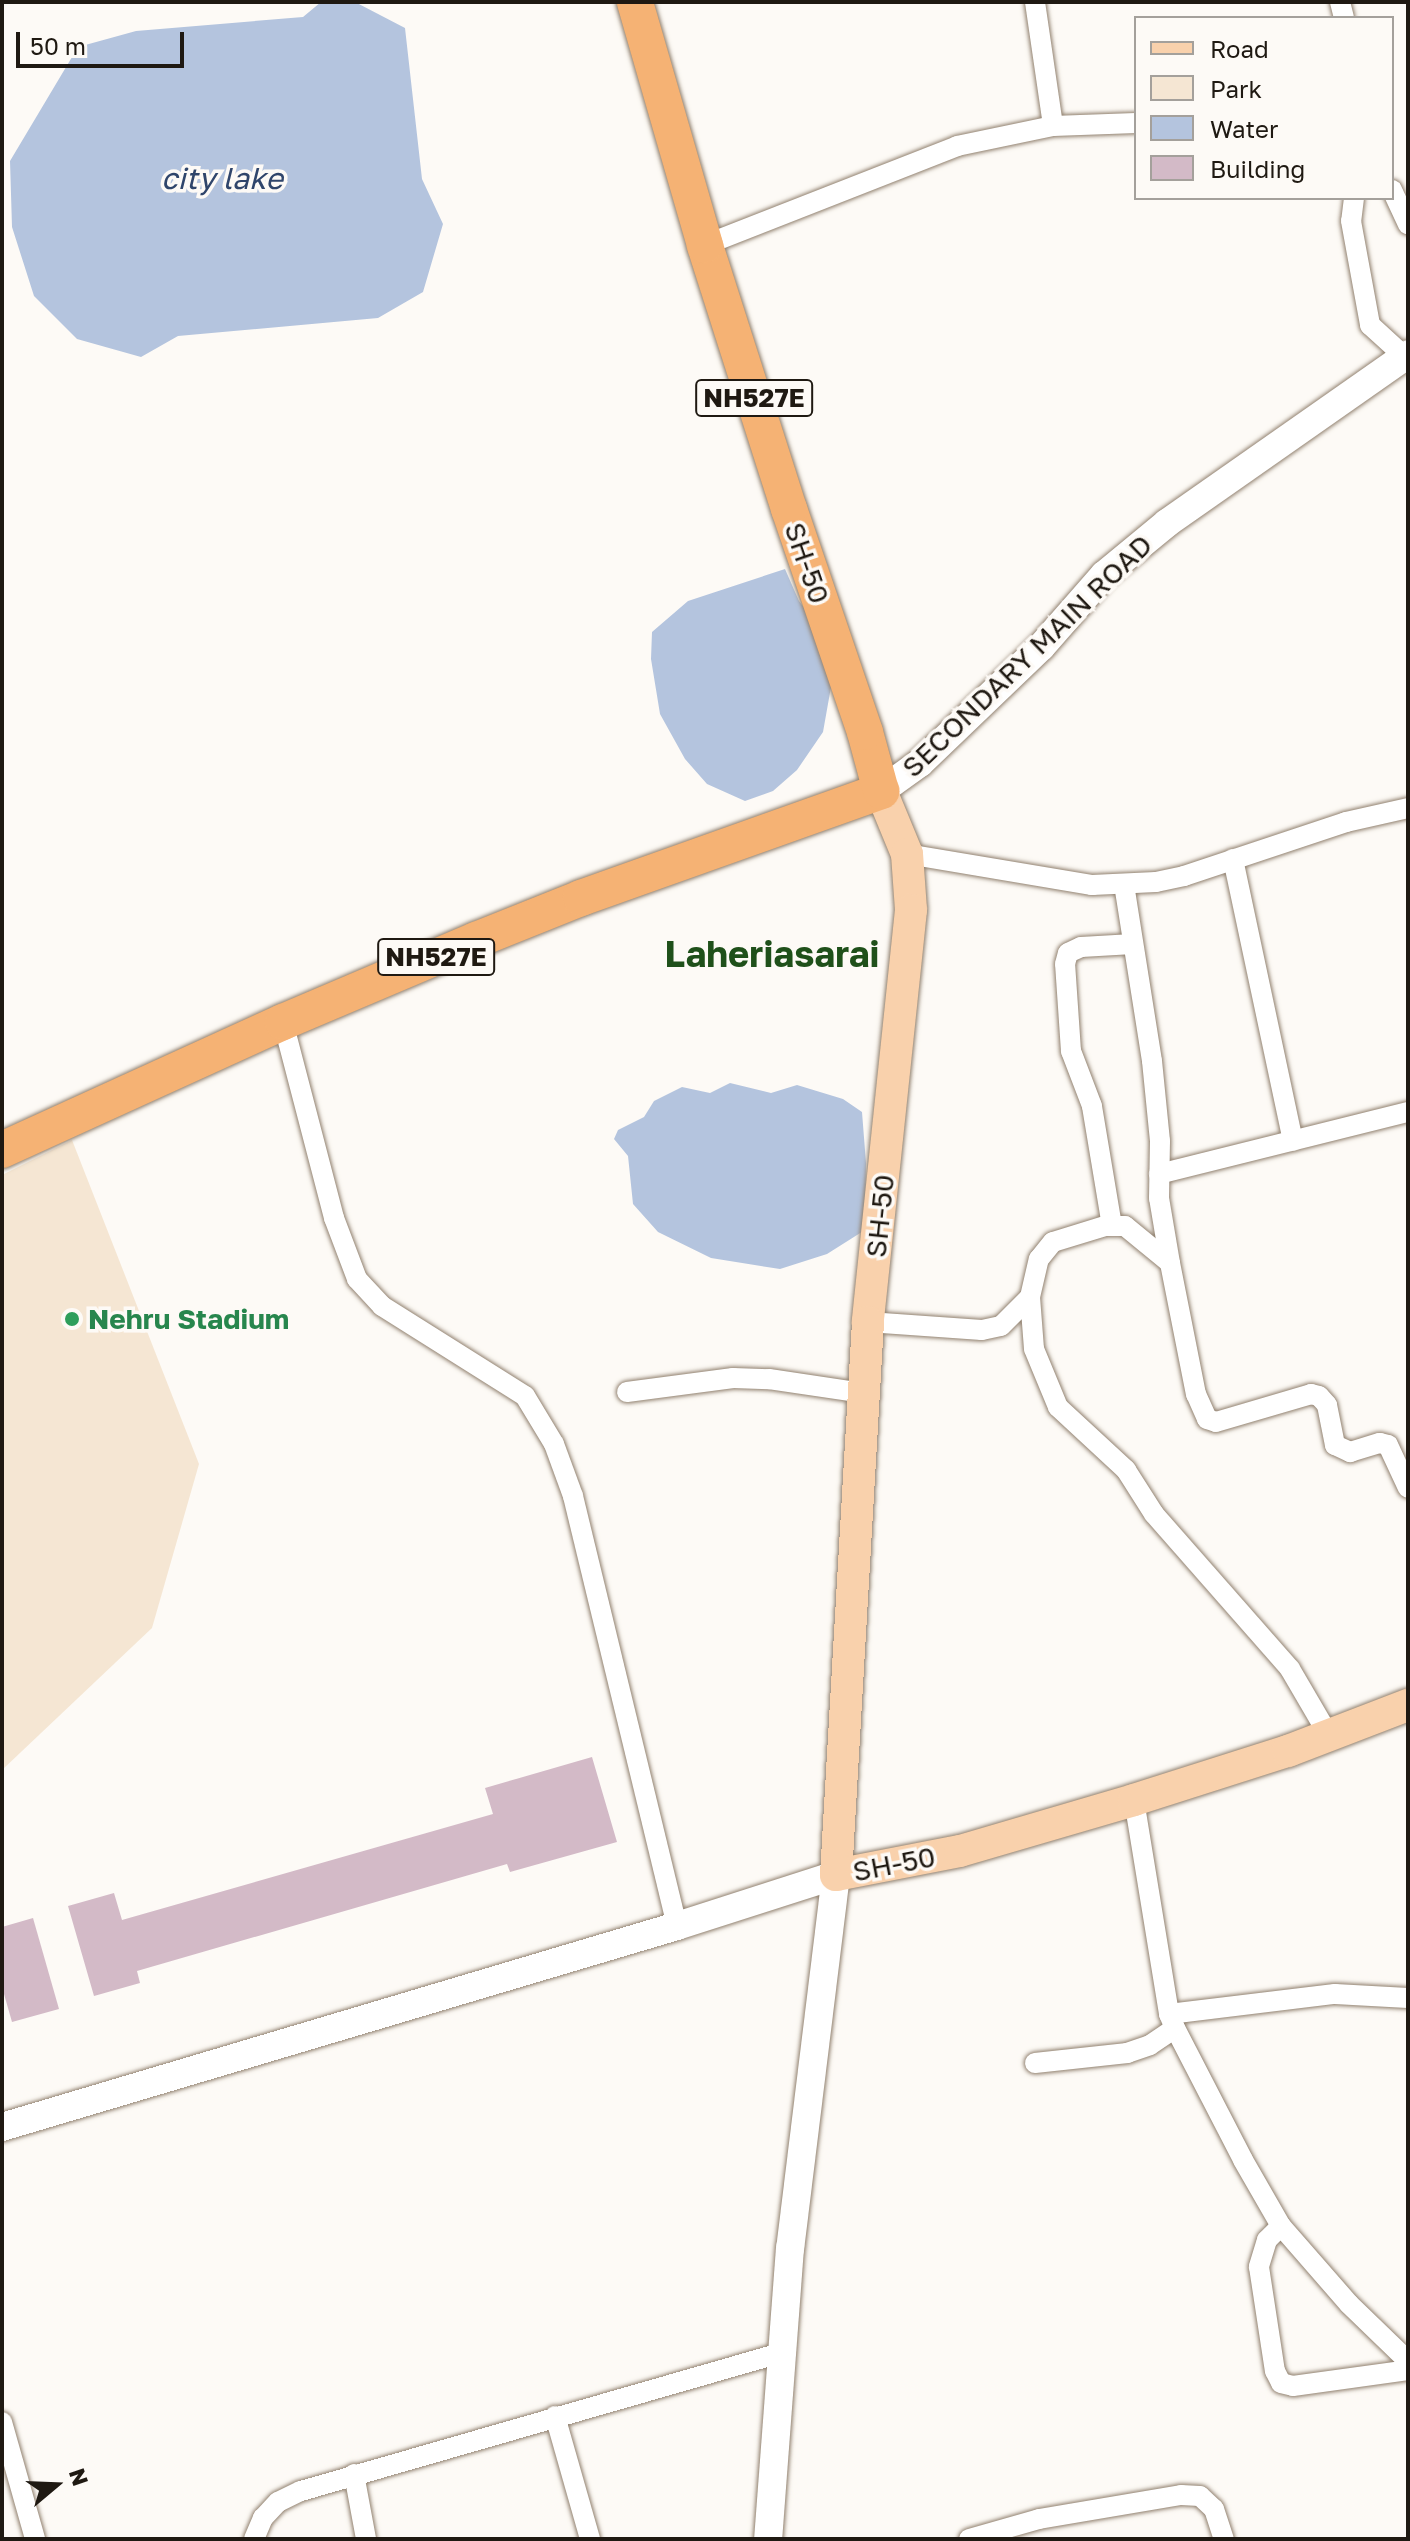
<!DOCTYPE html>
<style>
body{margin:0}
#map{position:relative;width:1410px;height:2541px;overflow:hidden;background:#fdfaf6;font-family:"Golos Text",sans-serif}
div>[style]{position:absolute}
.green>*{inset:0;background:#f5e6d3}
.water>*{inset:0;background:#b4c4de}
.building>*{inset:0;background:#d3bac7}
.roads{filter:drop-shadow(0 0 2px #91816f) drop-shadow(0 0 2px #91816f)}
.street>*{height:20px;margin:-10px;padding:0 10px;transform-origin:10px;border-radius:10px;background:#fff}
.secondary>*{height:28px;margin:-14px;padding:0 14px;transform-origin:14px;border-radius:14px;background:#fff}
.primary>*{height:32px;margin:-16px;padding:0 16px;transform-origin:16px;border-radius:16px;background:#f9d1ac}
.highway>*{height:36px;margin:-18px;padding:0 18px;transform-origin:18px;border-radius:18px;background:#f5b274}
.dots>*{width:22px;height:22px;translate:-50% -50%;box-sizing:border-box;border:4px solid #fdfaf6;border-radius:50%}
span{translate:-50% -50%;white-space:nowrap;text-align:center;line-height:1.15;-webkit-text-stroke:7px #fdfaf6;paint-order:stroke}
.shield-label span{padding:2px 6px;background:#fdfaf6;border:2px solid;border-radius:6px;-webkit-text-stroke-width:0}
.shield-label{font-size:26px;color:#1f1912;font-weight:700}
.street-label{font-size:28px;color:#1f1912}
.leisure-label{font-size:28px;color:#27864d;font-weight:700}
.left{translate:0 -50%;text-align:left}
.water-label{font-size:30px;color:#2f456b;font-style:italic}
.district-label{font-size:36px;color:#1f501a;font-weight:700}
.frame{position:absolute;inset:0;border:4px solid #1f1912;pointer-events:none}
.legend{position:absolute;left:1134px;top:16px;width:260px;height:184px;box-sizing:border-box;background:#fdfaf6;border:2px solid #a4a09b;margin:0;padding:10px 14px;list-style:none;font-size:24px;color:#1f1912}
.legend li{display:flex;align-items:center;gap:16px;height:40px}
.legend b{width:40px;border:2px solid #a4a09b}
.north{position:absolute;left:16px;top:2445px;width:80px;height:80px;-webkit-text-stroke:6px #fdfaf6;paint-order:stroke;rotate:71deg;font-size:22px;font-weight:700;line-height:32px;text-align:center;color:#1f1912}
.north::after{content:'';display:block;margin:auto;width:28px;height:36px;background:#1f1912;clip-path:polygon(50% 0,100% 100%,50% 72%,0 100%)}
.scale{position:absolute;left:16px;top:32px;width:168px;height:36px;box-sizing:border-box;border:4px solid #1f1912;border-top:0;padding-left:10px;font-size:24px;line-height:28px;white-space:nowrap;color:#1f1912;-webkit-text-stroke:6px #fdfaf6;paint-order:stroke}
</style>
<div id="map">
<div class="green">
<i style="clip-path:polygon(72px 1140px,199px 1464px,152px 1628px,2px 1770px,2px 1175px)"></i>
</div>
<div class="water">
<i style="clip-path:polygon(321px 2px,355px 2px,405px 28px,422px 179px,443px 224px,423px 292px,378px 318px,178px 336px,141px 357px,77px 339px,34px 296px,12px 227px,10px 161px,78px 47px,136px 31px,303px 17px)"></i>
<i style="clip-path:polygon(785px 569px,799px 601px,820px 629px,831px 687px,823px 732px,797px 770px,773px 791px,745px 801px,707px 784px,685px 759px,660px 714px,651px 659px,652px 632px,688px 601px)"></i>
<i style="clip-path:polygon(730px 1083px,771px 1093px,797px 1085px,843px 1099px,862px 1112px,866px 1163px,865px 1230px,827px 1254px,780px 1269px,711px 1258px,658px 1232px,633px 1204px,628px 1156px,614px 1139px,618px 1130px,644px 1117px,654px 1101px,682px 1087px,710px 1093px)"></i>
</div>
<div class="building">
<i style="clip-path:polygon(592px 1757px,617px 1842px,510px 1872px,507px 1864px,137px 1971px,140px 1983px,94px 1996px,68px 1906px,114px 1893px,122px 1920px,493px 1814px,485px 1788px)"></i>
<i style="clip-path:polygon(33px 1918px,59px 2009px,12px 2022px,2px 1987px,2px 1927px)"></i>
</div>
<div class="roads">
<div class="street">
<i style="left:1035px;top:2px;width:125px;rotate:81.7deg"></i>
<i style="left:1340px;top:2px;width:16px;rotate:76deg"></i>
<i style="left:1392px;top:190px;width:38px;rotate:65deg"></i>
<i style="left:1354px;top:198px;width:23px;rotate:97deg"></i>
<i style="left:1351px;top:221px;width:106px;rotate:79.6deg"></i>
<i style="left:1370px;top:325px;width:47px;rotate:42.4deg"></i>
<i style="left:705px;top:245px;width:271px;rotate:-21.4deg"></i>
<i style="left:957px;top:146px;width:98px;rotate:-11.8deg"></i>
<i style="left:1053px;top:126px;width:83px;rotate:-2.1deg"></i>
<i style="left:907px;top:854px;width:188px;rotate:9.5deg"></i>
<i style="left:1092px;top:885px;width:64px;rotate:-2.7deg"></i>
<i style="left:1156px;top:882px;width:29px;rotate:-12deg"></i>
<i style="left:1184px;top:876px;width:171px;rotate:-18.4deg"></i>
<i style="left:1346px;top:822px;width:64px;rotate:-12.7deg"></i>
<i style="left:1233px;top:859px;width:288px;rotate:78deg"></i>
<i style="left:283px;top:1022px;width:203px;rotate:75.4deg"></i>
<i style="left:334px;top:1218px;width:65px;rotate:69.3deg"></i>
<i style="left:357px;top:1279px;width:37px;rotate:47deg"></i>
<i style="left:382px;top:1306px;width:169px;rotate:32.2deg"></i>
<i style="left:525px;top:1396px;width:56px;rotate:58.9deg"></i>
<i style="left:554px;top:1444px;width:55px;rotate:69.9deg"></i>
<i style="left:573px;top:1496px;width:442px;rotate:76.4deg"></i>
<i style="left:1159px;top:1174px;width:257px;rotate:-14deg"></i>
<i style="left:1112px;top:1226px;width:122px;rotate:-99.5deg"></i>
<i style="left:1092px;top:1106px;width:59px;rotate:-110.9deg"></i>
<i style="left:1071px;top:1051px;width:87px;rotate:-93.9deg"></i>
<i style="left:1065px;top:964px;width:11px;rotate:-75deg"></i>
<i style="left:1068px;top:953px;width:14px;rotate:-25deg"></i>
<i style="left:1081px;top:947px;width:52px;rotate:-3.3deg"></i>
<i style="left:1170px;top:1263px;width:134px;rotate:78.8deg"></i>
<i style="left:1196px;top:1394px;width:27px;rotate:66deg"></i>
<i style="left:1207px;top:1419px;width:9px;rotate:18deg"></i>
<i style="left:1216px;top:1422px;width:99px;rotate:-16.4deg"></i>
<i style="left:1311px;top:1394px;width:8px;rotate:14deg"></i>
<i style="left:1319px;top:1396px;width:12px;rotate:48deg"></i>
<i style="left:1327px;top:1405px;width:41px;rotate:78.7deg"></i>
<i style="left:1335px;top:1445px;width:17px;rotate:25deg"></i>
<i style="left:1350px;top:1452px;width:31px;rotate:-17deg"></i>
<i style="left:1380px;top:1443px;width:8px;rotate:14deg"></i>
<i style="left:1388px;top:1445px;width:47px;rotate:65.1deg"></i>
<i style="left:1030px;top:1297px;width:52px;rotate:85.6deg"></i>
<i style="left:1034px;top:1349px;width:63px;rotate:67.5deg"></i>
<i style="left:1058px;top:1407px;width:93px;rotate:42.8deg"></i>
<i style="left:1126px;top:1470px;width:52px;rotate:57.5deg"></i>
<i style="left:1154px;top:1514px;width:206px;rotate:48.7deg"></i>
<i style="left:1290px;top:1669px;width:75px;rotate:59.7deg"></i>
<i style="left:868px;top:1322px;width:114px;rotate:4deg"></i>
<i style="left:982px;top:1330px;width:19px;rotate:-12deg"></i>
<i style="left:1001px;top:1326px;width:41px;rotate:-45deg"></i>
<i style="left:1030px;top:1297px;width:39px;rotate:-77deg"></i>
<i style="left:1039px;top:1259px;width:22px;rotate:-51deg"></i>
<i style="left:1053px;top:1242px;width:54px;rotate:-17.1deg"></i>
<i style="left:1105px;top:1226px;width:20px"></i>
<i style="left:1125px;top:1226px;width:58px;rotate:39.4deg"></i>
<i style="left:1170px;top:1263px;width:66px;rotate:-99.6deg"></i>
<i style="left:1159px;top:1198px;width:57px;rotate:-89deg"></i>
<i style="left:1160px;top:1141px;width:80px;rotate:-95.7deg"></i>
<i style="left:1152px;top:1061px;width:179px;rotate:-99deg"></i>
<i style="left:627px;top:1392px;width:107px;rotate:-7.5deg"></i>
<i style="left:733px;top:1378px;width:36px;rotate:2deg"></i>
<i style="left:769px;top:1379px;width:96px;rotate:8.4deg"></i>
<i style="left:1134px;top:1800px;width:217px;rotate:80.7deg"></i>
<i style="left:1169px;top:2014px;width:15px;rotate:67deg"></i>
<i style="left:1175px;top:2028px;width:148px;rotate:62.7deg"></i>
<i style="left:1243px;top:2160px;width:76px;rotate:60.1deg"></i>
<i style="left:1281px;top:2226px;width:103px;rotate:48.9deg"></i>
<i style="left:1349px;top:2304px;width:82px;rotate:44deg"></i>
<i style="left:1169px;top:2014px;width:167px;rotate:-6.9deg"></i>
<i style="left:1335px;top:1994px;width:73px;rotate:3.1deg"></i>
<i style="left:1035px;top:2063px;width:93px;rotate:-6.2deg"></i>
<i style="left:1127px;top:2053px;width:24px;rotate:-19deg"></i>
<i style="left:1150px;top:2045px;width:30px;rotate:-34deg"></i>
<i style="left:1281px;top:2226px;width:20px;rotate:135deg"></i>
<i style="left:1267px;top:2240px;width:28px;rotate:107deg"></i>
<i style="left:1259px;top:2267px;width:105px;rotate:81.3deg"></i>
<i style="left:1275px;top:2371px;width:13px;rotate:63deg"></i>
<i style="left:1281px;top:2383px;width:12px;rotate:14deg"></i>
<i style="left:1293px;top:2386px;width:116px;rotate:-7.9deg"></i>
<i style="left:555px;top:2416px;width:128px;rotate:74.1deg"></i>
<i style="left:2px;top:2422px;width:122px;rotate:74.2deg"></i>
<i style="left:354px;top:2474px;width:66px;rotate:79.5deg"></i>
<i style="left:254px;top:2539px;width:23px;rotate:-67deg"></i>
<i style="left:263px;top:2518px;width:22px;rotate:-47deg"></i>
<i style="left:278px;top:2502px;width:25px;rotate:-26deg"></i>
<i style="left:301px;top:2491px;width:503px;rotate:-16.06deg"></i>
<i style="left:969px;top:2539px;width:73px;rotate:-15.9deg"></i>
<i style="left:1039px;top:2519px;width:144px;rotate:-9.6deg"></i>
<i style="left:1181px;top:2495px;width:19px;rotate:3deg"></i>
<i style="left:1200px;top:2496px;width:19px;rotate:43deg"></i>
<i style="left:1214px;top:2509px;width:32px;rotate:72deg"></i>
</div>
<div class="secondary">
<i style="left:881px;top:791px;width:48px;rotate:-35.7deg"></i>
<i style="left:920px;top:763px;width:168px;rotate:-43.8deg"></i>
<i style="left:1041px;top:647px;width:96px;rotate:-48.8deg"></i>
<i style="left:1104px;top:575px;width:82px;rotate:-39.5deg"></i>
<i style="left:1167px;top:523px;width:294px;rotate:-35deg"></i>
<i style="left:2px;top:2127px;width:704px;rotate:-16.58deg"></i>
<i style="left:677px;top:1926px;width:167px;rotate:-17.8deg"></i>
<i style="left:836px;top:1875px;width:376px;rotate:97deg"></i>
<i style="left:790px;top:2248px;width:292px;rotate:94.3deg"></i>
</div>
<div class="primary">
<i style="left:881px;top:791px;width:68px;rotate:67.6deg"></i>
<i style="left:907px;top:854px;width:56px;rotate:85.9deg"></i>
<i style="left:911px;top:910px;width:414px;rotate:96deg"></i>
<i style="left:868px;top:1322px;width:554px;rotate:93.31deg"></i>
<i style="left:836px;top:1875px;width:126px;rotate:-11deg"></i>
<i style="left:960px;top:1851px;width:181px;rotate:-16.3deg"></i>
<i style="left:1134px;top:1800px;width:162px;rotate:-17.7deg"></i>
<i style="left:1288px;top:1751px;width:129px;rotate:-21deg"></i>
</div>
<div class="highway">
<i style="left:2px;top:1150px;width:309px;rotate:-24.5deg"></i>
<i style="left:283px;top:1022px;width:210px;rotate:-23deg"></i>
<i style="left:476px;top:940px;width:113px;rotate:-21.8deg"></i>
<i style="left:581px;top:898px;width:319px;rotate:-19.6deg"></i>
<i style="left:881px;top:791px;width:61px;rotate:-105.2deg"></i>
<i style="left:865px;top:732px;width:236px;rotate:-108.8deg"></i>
<i style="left:789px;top:509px;width:277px;rotate:-107.7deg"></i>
<i style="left:705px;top:245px;width:253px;rotate:-106.1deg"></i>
</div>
</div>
<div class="dots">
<i style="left:72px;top:1319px;background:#2e9e5b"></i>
</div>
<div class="shield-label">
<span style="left:754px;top:398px">NH527E</span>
<span style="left:436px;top:957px">NH527E</span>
</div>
<div class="street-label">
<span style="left:807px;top:563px;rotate:71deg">SH-50</span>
<span style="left:1027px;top:656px;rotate:-44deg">SECONDARY MAIN ROAD</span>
<span style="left:880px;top:1216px;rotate:-84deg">SH-50</span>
<span style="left:894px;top:1864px;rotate:-11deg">SH-50</span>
</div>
<div class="leisure-label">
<span class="left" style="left:88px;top:1319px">Nehru Stadium</span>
</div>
<div class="water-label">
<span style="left:222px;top:178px">city lake</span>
</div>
<div class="district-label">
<span style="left:772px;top:954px">Laheriasarai</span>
</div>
<div class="frame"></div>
<ul class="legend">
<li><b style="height:10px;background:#f9d1ac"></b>Road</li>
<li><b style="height:22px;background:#f5e6d3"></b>Park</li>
<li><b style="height:22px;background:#b4c4de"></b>Water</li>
<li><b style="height:22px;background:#d3bac7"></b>Building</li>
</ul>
<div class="north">N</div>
<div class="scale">50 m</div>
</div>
